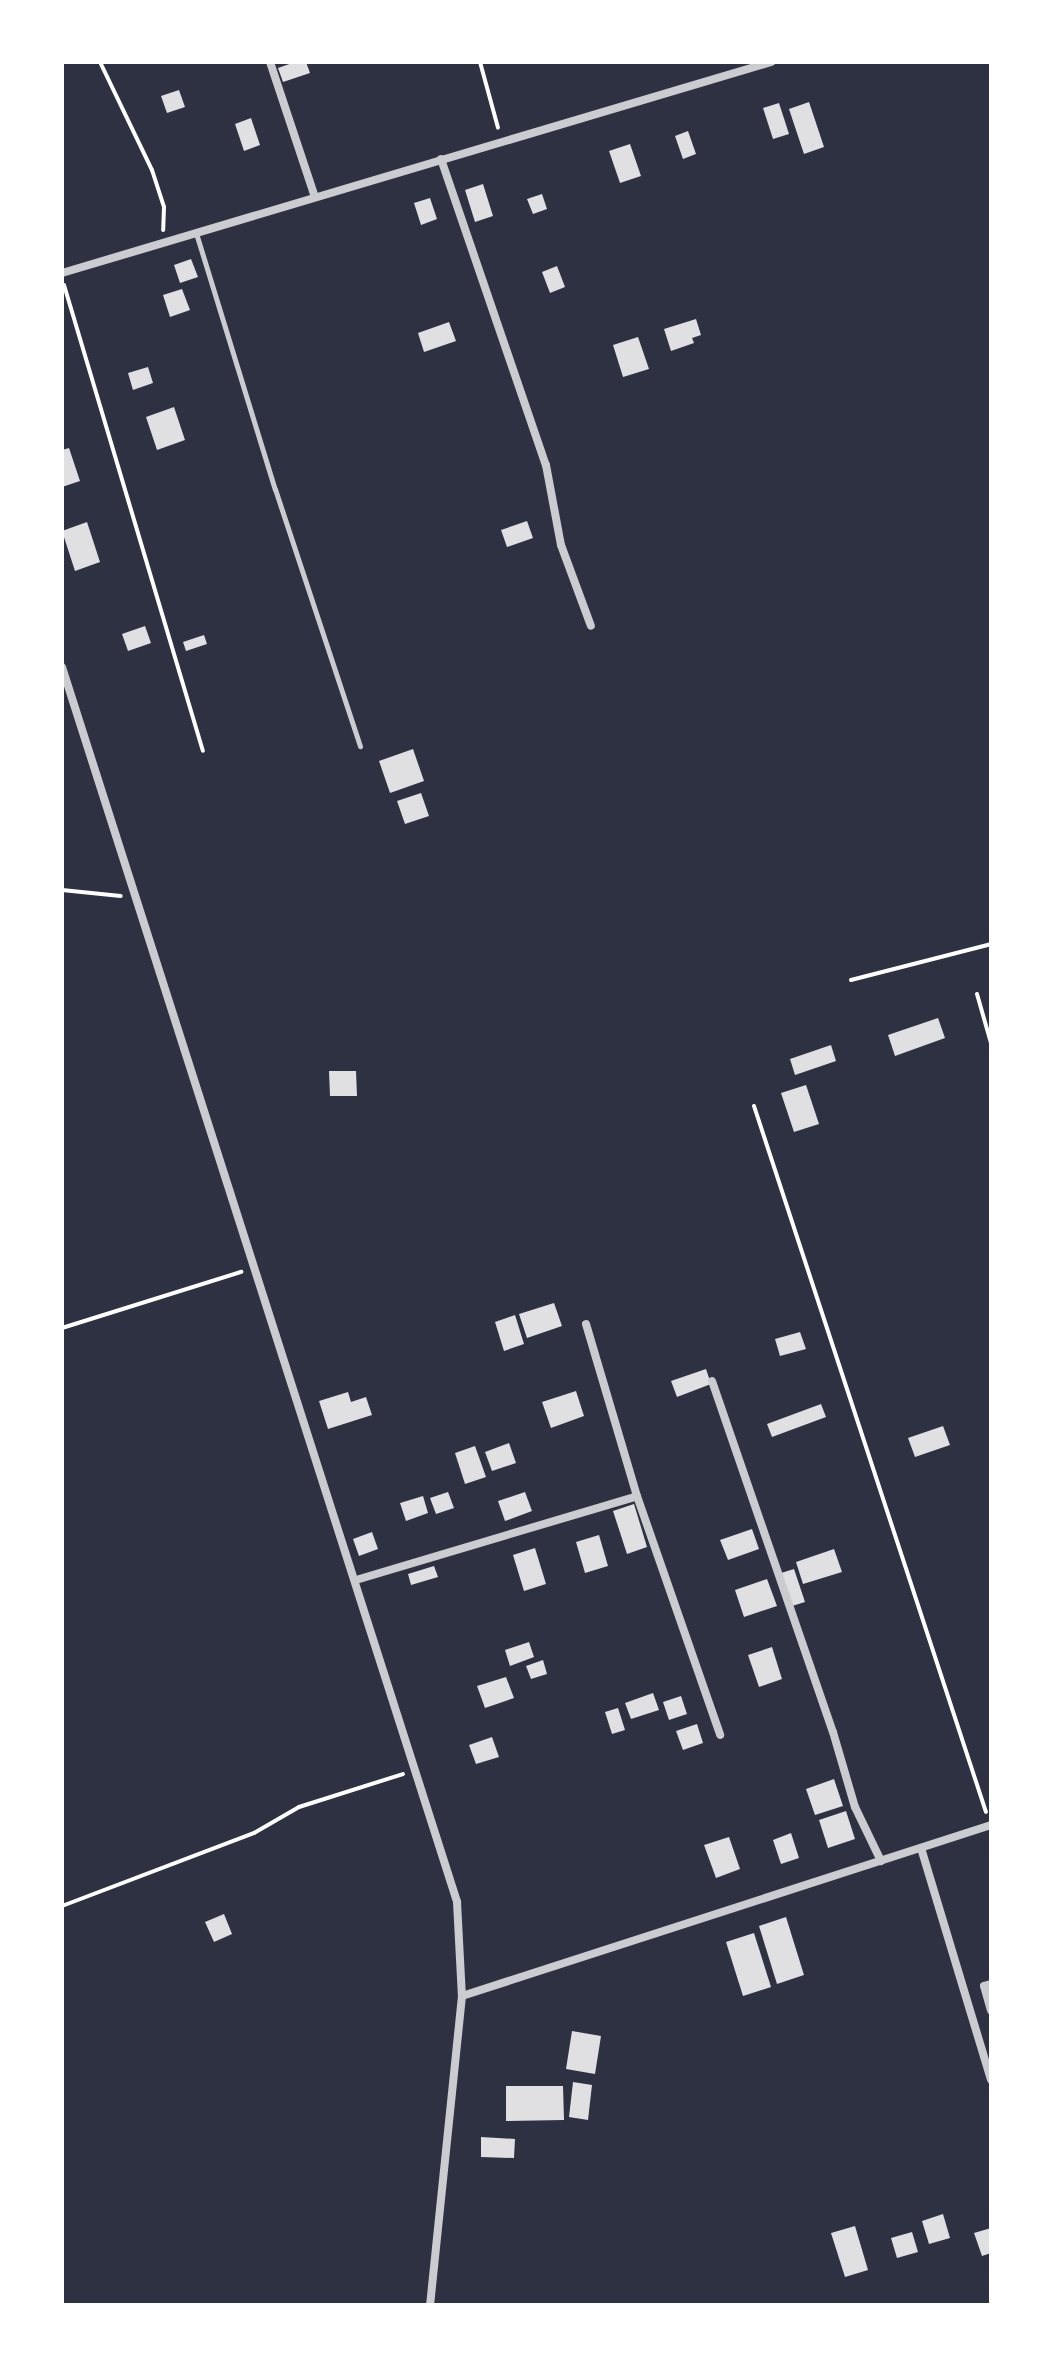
<!DOCTYPE html>
<style>
body{margin:0}
#map{position:relative;width:1053px;height:2367px;overflow:hidden;background:#2d3142;font-family:"Archivo Narrow",sans-serif}
div>[style]{position:absolute}
.building>*{inset:0;background:#e0e0e3}
.path>*{height:4px;margin:-2px;padding:0 2px;transform-origin:2px;border-radius:2px;background:#fff}
.service>*{height:5px;margin:-2.5px;padding:0 2.5px;transform-origin:2.5px;border-radius:2.5px;background:#caccd0}
.minor>*{height:8px;margin:-4px;padding:0 4px;transform-origin:4px;border-radius:4px;background:#caccd0}
span{translate:-50% -50%;white-space:nowrap;text-align:center;line-height:1.15;-webkit-text-stroke:8px #fff;paint-order:stroke}
.frame{position:absolute;inset:0;border:64px solid #fff;pointer-events:none}
</style>
<div id="map">
<div class="building">
<i style="clip-path:polygon(295px 62px,306px 62px,310px 73px,283px 82px,278px 68px)"></i>
<i style="clip-path:polygon(179px 90px,185px 107px,167px 113px,161px 96px)"></i>
<i style="clip-path:polygon(809px 102px,824px 147px,804px 154px,789px 109px)"></i>
<i style="clip-path:polygon(779px 103px,789px 134px,773px 139px,763px 108px)"></i>
<i style="clip-path:polygon(251px 118px,260px 145px,244px 151px,235px 124px)"></i>
<i style="clip-path:polygon(688px 131px,696px 154px,683px 159px,675px 136px)"></i>
<i style="clip-path:polygon(630px 144px,641px 176px,620px 183px,609px 151px)"></i>
<i style="clip-path:polygon(483px 184px,493px 216px,475px 222px,465px 190px)"></i>
<i style="clip-path:polygon(542px 194px,547px 209px,533px 214px,527px 199px)"></i>
<i style="clip-path:polygon(430px 198px,437px 219px,421px 225px,414px 203px)"></i>
<i style="clip-path:polygon(191px 259px,198px 277px,180px 283px,174px 265px)"></i>
<i style="clip-path:polygon(557px 266px,565px 287px,550px 293px,542px 272px)"></i>
<i style="clip-path:polygon(182px 289px,190px 310px,170px 317px,163px 295px)"></i>
<i style="clip-path:polygon(696px 319px,701px 335px,692px 338px,694px 343px,671px 351px,664px 329px)"></i>
<i style="clip-path:polygon(449px 322px,456px 341px,424px 352px,418px 333px)"></i>
<i style="clip-path:polygon(638px 337px,649px 369px,623px 377px,613px 345px)"></i>
<i style="clip-path:polygon(148px 367px,153px 383px,133px 390px,128px 373px)"></i>
<i style="clip-path:polygon(174px 407px,185px 440px,157px 450px,146px 417px)"></i>
<i style="clip-path:polygon(69px 448px,80px 481px,62px 487px,62px 450px)"></i>
<i style="clip-path:polygon(527px 521px,533px 538px,507px 547px,501px 530px)"></i>
<i style="clip-path:polygon(87px 522px,100px 562px,75px 571px,62px 531px)"></i>
<i style="clip-path:polygon(145px 626px,151px 643px,128px 651px,122px 634px)"></i>
<i style="clip-path:polygon(204px 635px,207px 644px,186px 651px,183px 642px)"></i>
<i style="clip-path:polygon(413px 749px,424px 781px,390px 793px,379px 761px)"></i>
<i style="clip-path:polygon(421px 793px,429px 816px,405px 824px,397px 801px)"></i>
<i style="clip-path:polygon(938px 1018px,945px 1038px,895px 1056px,888px 1035px)"></i>
<i style="clip-path:polygon(831px 1045px,836px 1061px,795px 1075px,790px 1059px)"></i>
<i style="clip-path:polygon(329px 1071px,356px 1071px,357px 1096px,330px 1096px)"></i>
<i style="clip-path:polygon(806px 1085px,819px 1124px,794px 1132px,781px 1093px)"></i>
<i style="clip-path:polygon(554px 1303px,562px 1326px,527px 1338px,519px 1314px)"></i>
<i style="clip-path:polygon(515px 1315px,524px 1344px,504px 1351px,495px 1322px)"></i>
<i style="clip-path:polygon(800px 1332px,806px 1349px,780px 1356px,775px 1339px)"></i>
<i style="clip-path:polygon(706px 1369px,711px 1384px,677px 1397px,671px 1381px)"></i>
<i style="clip-path:polygon(576px 1391px,584px 1416px,551px 1428px,542px 1402px)"></i>
<i style="clip-path:polygon(348px 1392px,351px 1402px,366px 1397px,372px 1415px,328px 1429px,319px 1401px)"></i>
<i style="clip-path:polygon(821px 1404px,826px 1417px,772px 1437px,767px 1424px)"></i>
<i style="clip-path:polygon(943px 1426px,950px 1445px,915px 1457px,908px 1438px)"></i>
<i style="clip-path:polygon(509px 1443px,516px 1463px,492px 1471px,485px 1452px)"></i>
<i style="clip-path:polygon(475px 1446px,486px 1477px,465px 1484px,455px 1453px)"></i>
<i style="clip-path:polygon(448px 1492px,454px 1508px,436px 1514px,430px 1498px)"></i>
<i style="clip-path:polygon(525px 1492px,532px 1511px,505px 1521px,498px 1501px)"></i>
<i style="clip-path:polygon(423px 1496px,428px 1513px,406px 1521px,400px 1503px)"></i>
<i style="clip-path:polygon(634px 1504px,647px 1547px,627px 1554px,613px 1511px)"></i>
<i style="clip-path:polygon(752px 1529px,759px 1549px,728px 1560px,720px 1540px)"></i>
<i style="clip-path:polygon(372px 1532px,378px 1549px,359px 1556px,353px 1539px)"></i>
<i style="clip-path:polygon(599px 1535px,608px 1566px,585px 1573px,576px 1542px)"></i>
<i style="clip-path:polygon(535px 1548px,546px 1584px,524px 1591px,513px 1555px)"></i>
<i style="clip-path:polygon(834px 1549px,842px 1572px,803px 1584px,796px 1562px)"></i>
<i style="clip-path:polygon(434px 1566px,438px 1577px,411px 1585px,408px 1574px)"></i>
<i style="clip-path:polygon(794px 1569px,805px 1602px,792px 1606px,781px 1573px)"></i>
<i style="clip-path:polygon(767px 1579px,777px 1606px,744px 1617px,735px 1590px)"></i>
<i style="clip-path:polygon(529px 1642px,534px 1657px,510px 1666px,505px 1650px)"></i>
<i style="clip-path:polygon(772px 1647px,782px 1679px,759px 1687px,748px 1655px)"></i>
<i style="clip-path:polygon(543px 1660px,547px 1674px,531px 1679px,526px 1666px)"></i>
<i style="clip-path:polygon(506px 1677px,514px 1698px,485px 1708px,477px 1686px)"></i>
<i style="clip-path:polygon(653px 1693px,659px 1710px,631px 1719px,625px 1703px)"></i>
<i style="clip-path:polygon(681px 1696px,687px 1714px,669px 1720px,663px 1702px)"></i>
<i style="clip-path:polygon(618px 1708px,625px 1730px,612px 1734px,605px 1712px)"></i>
<i style="clip-path:polygon(697px 1724px,703px 1743px,683px 1750px,676px 1731px)"></i>
<i style="clip-path:polygon(492px 1737px,499px 1757px,476px 1764px,469px 1745px)"></i>
<i style="clip-path:polygon(834px 1779px,843px 1806px,815px 1815px,806px 1789px)"></i>
<i style="clip-path:polygon(846px 1811px,855px 1839px,828px 1848px,819px 1820px)"></i>
<i style="clip-path:polygon(791px 1833px,799px 1858px,781px 1864px,773px 1840px)"></i>
<i style="clip-path:polygon(729px 1837px,740px 1869px,716px 1878px,704px 1845px)"></i>
<i style="clip-path:polygon(224px 1914px,232px 1934px,214px 1942px,205px 1922px)"></i>
<i style="clip-path:polygon(786px 1917px,804px 1975px,777px 1984px,759px 1926px)"></i>
<i style="clip-path:polygon(754px 1933px,771px 1987px,743px 1996px,726px 1942px)"></i>
<i style="clip-path:polygon(572px 2031px,601px 2036px,595px 2074px,566px 2069px)"></i>
<i style="clip-path:polygon(573px 2082px,592px 2085px,588px 2120px,569px 2117px)"></i>
<i style="clip-path:polygon(506px 2086px,563px 2086px,564px 2120px,506px 2121px)"></i>
<i style="clip-path:polygon(481px 2137px,515px 2139px,514px 2158px,481px 2157px)"></i>
<i style="clip-path:polygon(943px 2214px,950px 2238px,929px 2244px,922px 2221px)"></i>
<i style="clip-path:polygon(855px 2226px,868px 2270px,845px 2277px,831px 2233px)"></i>
<i style="clip-path:polygon(991px 2228px,991px 2253px,982px 2256px,974px 2233px)"></i>
<i style="clip-path:polygon(912px 2232px,918px 2252px,897px 2258px,891px 2238px)"></i>
</div>
<div class="path">
<i style="left:100px;top:62px;width:120px;rotate:64.3deg"></i>
<i style="left:152px;top:170px;width:39px;rotate:72deg"></i>
<i style="left:164px;top:207px;width:23px;rotate:92deg"></i>
<i style="left:480px;top:62px;width:68px;rotate:74.7deg"></i>
<i style="left:64px;top:285px;width:486px;rotate:73.4deg"></i>
<i style="left:62px;top:890px;width:59px;rotate:5.8deg"></i>
<i style="left:851px;top:980px;width:145px;rotate:-14.4deg"></i>
<i style="left:977px;top:994px;width:51px;rotate:74.1deg"></i>
<i style="left:754px;top:1106px;width:743px;rotate:71.81deg"></i>
<i style="left:62px;top:1328px;width:188px;rotate:-17.4deg"></i>
<i style="left:62px;top:1906px;width:205px;rotate:-20.8deg"></i>
<i style="left:254px;top:1833px;width:52px;rotate:-30deg"></i>
<i style="left:299px;top:1807px;width:109px;rotate:-17.6deg"></i>
</div>
<div class="service">
<i style="left:196px;top:233px;width:268px;rotate:72.9deg"></i>
<i style="left:275px;top:489px;width:271px;rotate:71.7deg"></i>
</div>
<div class="minor">
<i style="left:270px;top:62px;width:142px;rotate:71.6deg"></i>
<i style="left:441px;top:159px;width:324px;rotate:71.1deg"></i>
<i style="left:546px;top:465px;width:81px;rotate:79.4deg"></i>
<i style="left:561px;top:545px;width:86px;rotate:69.7deg"></i>
<i style="left:62px;top:273px;width:740px;rotate:-16.57deg"></i>
<i style="left:62px;top:667px;width:1297px;rotate:72.26deg"></i>
<i style="left:457px;top:1902px;width:94px;rotate:87deg"></i>
<i style="left:462px;top:1996px;width:311px;rotate:95.9deg"></i>
<i style="left:586px;top:1324px;width:179px;rotate:73.5deg"></i>
<i style="left:712px;top:1381px;width:371px;rotate:71deg"></i>
<i style="left:833px;top:1732px;width:78px;rotate:73.7deg"></i>
<i style="left:855px;top:1807px;width:60px;rotate:64.3deg"></i>
<i style="left:356px;top:1580px;width:293px;rotate:-16.6deg"></i>
<i style="left:637px;top:1496px;width:253px;rotate:70.8deg"></i>
<i style="left:921px;top:1848px;width:242px;rotate:73.2deg"></i>
<i style="left:991px;top:1984px;width:7px;rotate:164deg"></i>
<i style="left:984px;top:1986px;width:25px;rotate:74deg"></i>
<i style="left:462px;top:1996px;width:556px;rotate:-17.91deg"></i>
</div>
<div class="frame"></div>
</div>
